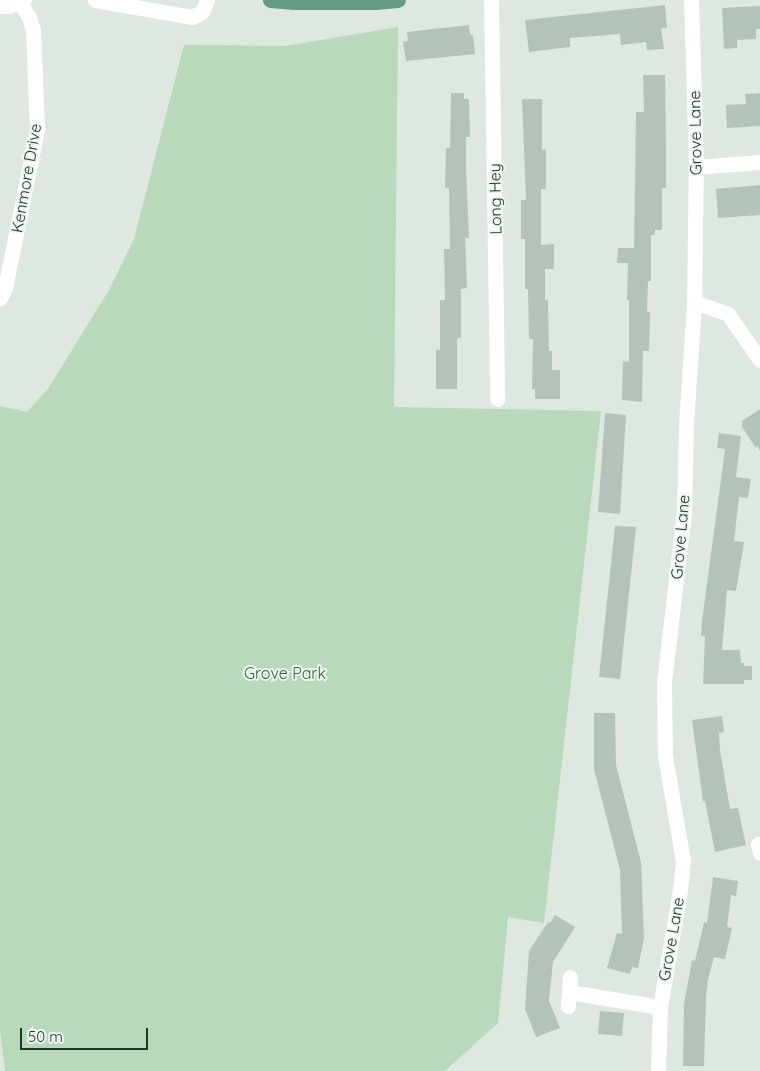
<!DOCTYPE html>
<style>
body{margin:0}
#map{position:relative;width:760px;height:1071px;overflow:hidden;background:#dee8e1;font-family:Quicksand,sans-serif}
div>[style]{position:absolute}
.green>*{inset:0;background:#b8d9ba}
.building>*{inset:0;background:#b3c3ba}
.street>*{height:15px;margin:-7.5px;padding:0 7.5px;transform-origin:7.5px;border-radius:7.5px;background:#fff}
.secondary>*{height:15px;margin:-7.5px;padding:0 7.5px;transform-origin:7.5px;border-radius:7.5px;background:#fff}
.primary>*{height:15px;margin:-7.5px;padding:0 7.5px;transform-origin:7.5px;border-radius:7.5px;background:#659b82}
span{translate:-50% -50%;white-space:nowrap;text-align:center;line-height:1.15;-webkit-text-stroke:4px #eef5f0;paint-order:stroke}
.street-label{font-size:16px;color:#20372c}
.park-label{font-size:16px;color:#2e6a39}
.scale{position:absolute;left:20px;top:1028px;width:128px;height:22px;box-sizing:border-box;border:2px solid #20372c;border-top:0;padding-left:6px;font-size:15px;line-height:18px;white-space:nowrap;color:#20372c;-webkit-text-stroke:4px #eef5f0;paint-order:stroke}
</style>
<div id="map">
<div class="green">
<i style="clip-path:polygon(398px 27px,394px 407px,601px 411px,544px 923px,508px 917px,498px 1023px,445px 1071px,5px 1071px,0 1031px,0 406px,27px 412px,48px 389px,109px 290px,134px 239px,184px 45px,286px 46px)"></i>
</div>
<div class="building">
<i style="clip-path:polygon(665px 5px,667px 28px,661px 28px,664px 49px,647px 50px,646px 42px,621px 45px,620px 34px,570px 38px,570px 47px,529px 52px,525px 20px)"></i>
<i style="clip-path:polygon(760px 6px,760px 29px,756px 29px,756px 39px,737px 40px,737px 48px,724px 49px,722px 8px)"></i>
<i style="clip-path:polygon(469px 25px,470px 35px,473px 35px,475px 54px,406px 61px,403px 42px,408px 41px,407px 32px)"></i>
<i style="clip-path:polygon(643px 75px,665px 75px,666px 152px,666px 188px,662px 188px,662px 230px,655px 230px,655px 235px,651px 235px,651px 281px,648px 281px,647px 312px,650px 312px,649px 351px,643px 351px,642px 402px,622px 400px,623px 361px,629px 362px,629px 300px,627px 300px,628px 263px,617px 263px,618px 248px,634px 248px,636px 112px,644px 112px)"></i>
<i style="clip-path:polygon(451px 93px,464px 93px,464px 99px,469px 99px,470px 137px,466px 137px,466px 168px,469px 238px,465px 238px,467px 288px,461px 289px,461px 338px,457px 338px,457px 389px,436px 389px,436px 350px,440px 350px,440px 300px,445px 300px,444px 249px,450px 249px,449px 188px,445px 188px,446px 148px,450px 148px)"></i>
<i style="clip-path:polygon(760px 93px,760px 126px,727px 128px,726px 105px,746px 104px,745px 94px)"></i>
<i style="clip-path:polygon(522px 99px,542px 99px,542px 150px,546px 149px,546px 189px,541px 189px,541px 245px,554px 244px,554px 269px,545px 269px,545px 300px,548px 300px,549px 351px,552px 351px,552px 370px,560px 370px,560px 399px,535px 399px,535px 389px,532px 389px,533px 339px,529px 339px,528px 289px,525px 289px,525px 239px,521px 239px,521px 200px,526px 200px)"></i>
<i style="clip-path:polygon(760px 185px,760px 215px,718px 218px,716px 189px)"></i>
<i style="clip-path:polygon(760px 409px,760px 451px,757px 445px,756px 448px,742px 427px,742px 421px)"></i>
<i style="clip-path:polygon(605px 413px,626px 415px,620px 514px,598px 512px)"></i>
<i style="clip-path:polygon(719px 433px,741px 436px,736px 477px,751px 479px,748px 498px,739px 497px,734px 541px,744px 542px,736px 591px,727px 590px,722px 650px,740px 650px,741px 663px,744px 663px,744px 666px,752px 666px,752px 680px,744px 680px,744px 684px,703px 684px,705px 636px,701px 636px,702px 621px,725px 449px,717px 448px)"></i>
<i style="clip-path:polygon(615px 526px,636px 527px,620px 679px,599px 677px)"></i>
<i style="clip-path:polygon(594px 713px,615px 713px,616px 765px,641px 862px,644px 938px,638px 968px,632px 967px,630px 974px,607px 968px,617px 933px,622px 934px,620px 870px,594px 769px)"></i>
<i style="clip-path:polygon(722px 716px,724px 732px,719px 733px,720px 750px,730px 809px,738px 808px,746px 845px,715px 852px,705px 801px,703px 801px,692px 720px)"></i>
<i style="clip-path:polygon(713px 877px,738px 881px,736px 896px,731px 895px,727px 927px,732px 928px,725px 959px,714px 957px,708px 980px,706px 996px,704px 1066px,683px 1066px,684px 1004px,692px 960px,695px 961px,704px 922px,707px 923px)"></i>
<i style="clip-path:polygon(555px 915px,575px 927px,553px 962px,549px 1001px,560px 1028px,536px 1037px,525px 1009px,529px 951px,548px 922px,550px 923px)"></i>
<i style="clip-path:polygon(600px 1011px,624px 1013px,622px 1036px,598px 1034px)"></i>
</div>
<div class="street">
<i style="left:95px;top:0;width:98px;rotate:9.9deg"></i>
<i style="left:192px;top:17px;width:11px;rotate:-27deg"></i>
<i style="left:202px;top:12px;width:13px;rotate:-67deg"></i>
<i style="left:491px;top:0;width:399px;rotate:89.1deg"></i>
<i style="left:0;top:6px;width:9px"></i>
<i style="left:9px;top:6px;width:16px;rotate:-22deg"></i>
<i style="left:696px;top:167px;width:64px;rotate:-4.5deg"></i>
<i style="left:0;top:298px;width:11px;rotate:-63deg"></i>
<i style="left:5px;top:288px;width:162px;rotate:-78.6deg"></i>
<i style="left:37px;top:129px;width:99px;rotate:-92.3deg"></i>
<i style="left:33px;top:30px;width:14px;rotate:-107deg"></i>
<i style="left:29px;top:17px;width:20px;rotate:-123deg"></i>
<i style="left:694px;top:302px;width:36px;rotate:19deg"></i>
<i style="left:728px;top:314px;width:56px;rotate:55.2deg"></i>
<i style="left:758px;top:844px;width:9px;rotate:77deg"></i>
<i style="left:570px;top:992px;width:91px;rotate:9.5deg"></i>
<i style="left:568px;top:1006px;width:29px;rotate:-86deg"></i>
</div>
<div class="secondary">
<i style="left:658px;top:1071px;width:64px;rotate:-88.2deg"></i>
<i style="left:660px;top:1007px;width:119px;rotate:-80.3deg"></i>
<i style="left:680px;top:890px;width:29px;rotate:-84deg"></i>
<i style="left:683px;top:861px;width:107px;rotate:-99.7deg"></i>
<i style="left:665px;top:756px;width:74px;rotate:-90.8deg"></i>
<i style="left:664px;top:682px;width:172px;rotate:-83.3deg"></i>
<i style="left:684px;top:511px;width:87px;rotate:-88.7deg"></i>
<i style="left:686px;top:424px;width:122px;rotate:-86.2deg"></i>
<i style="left:694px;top:302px;width:135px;rotate:-89.2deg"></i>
<i style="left:696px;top:167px;width:167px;rotate:-91.7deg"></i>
</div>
<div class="primary">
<i style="left:270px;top:0;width:24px;rotate:5deg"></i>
<i style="left:294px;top:2px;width:81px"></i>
<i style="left:375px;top:2px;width:23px;rotate:-5deg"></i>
</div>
<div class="street-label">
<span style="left:695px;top:133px;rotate:-91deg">Grove Lane</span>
<span style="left:26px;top:178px;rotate:-80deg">Kenmore Drive</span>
<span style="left:495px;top:199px;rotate:-91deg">Long Hey</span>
<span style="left:680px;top:537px;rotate:-85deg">Grove Lane</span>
<span style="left:671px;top:939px;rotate:-80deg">Grove Lane</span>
</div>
<div class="park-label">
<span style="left:285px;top:673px">Grove Park</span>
</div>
<div class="scale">50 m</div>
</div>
